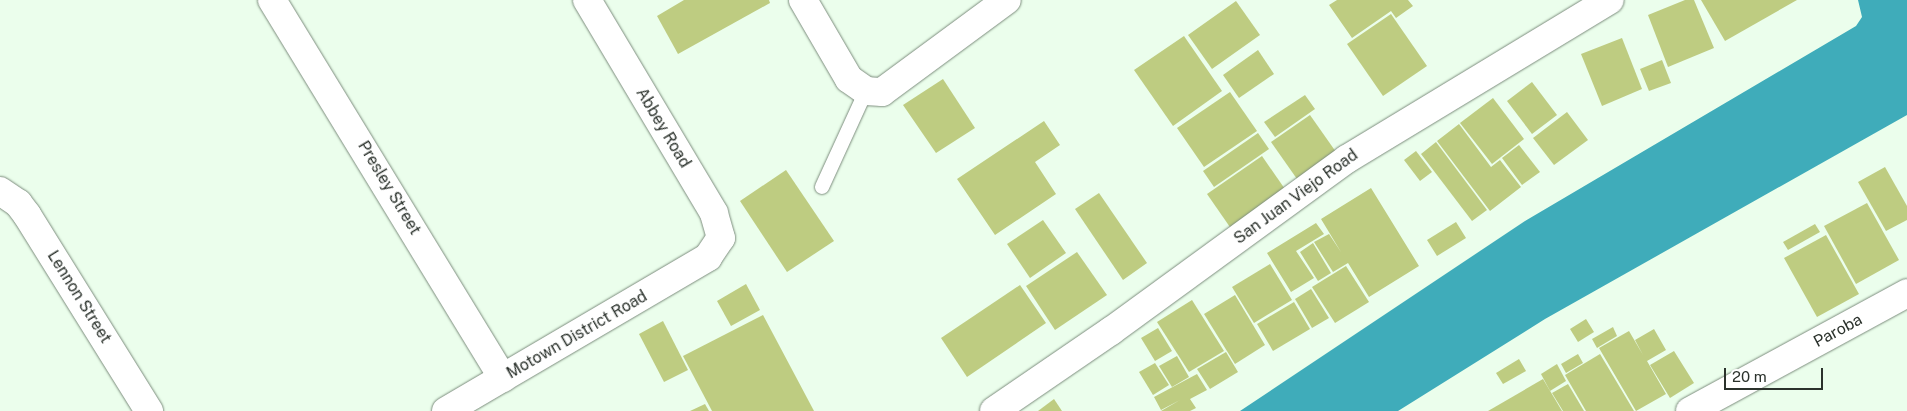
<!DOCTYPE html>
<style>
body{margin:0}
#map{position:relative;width:1907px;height:411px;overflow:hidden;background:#ebfeec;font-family:"Public Sans",sans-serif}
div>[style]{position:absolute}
.water>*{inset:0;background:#3facba}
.building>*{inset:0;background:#becc81}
.roads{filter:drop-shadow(0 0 1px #7c8d7d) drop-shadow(0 0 1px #7c8d7d)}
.service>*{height:14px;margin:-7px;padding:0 7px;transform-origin:7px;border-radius:7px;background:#fff}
.minor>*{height:28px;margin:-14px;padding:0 14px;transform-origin:14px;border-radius:14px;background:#fff}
.tertiary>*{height:28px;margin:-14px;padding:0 14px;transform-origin:14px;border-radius:14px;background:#fff}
span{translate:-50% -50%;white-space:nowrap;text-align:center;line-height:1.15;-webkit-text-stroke:4px #fff;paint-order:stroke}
.street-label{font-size:16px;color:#2b322c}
.scale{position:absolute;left:1724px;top:368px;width:99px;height:22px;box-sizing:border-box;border:2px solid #2b322c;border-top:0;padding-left:6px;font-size:15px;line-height:18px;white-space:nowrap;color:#2b322c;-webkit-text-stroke:4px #fff;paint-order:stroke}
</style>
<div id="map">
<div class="water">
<i style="clip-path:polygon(1858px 0,1907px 0,1907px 115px,1545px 319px,1398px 411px,1240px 411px,1525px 221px,1856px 26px,1862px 17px)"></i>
</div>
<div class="building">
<i style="clip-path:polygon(684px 0,769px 0,770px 3px,678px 54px,657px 16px)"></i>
<i style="clip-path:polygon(1337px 0,1408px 0,1413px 6px,1396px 18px,1391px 11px,1352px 38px,1329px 5px)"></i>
<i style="clip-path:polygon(1685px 0,1694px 0,1714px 48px,1668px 67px,1648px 15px)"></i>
<i style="clip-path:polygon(1701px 0,1797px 0,1725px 41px)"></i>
<i style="clip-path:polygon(1236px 1px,1260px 35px,1212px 69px,1188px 35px)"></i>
<i style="clip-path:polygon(1391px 14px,1427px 66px,1383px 96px,1347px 44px)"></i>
<i style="clip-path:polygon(1184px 36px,1222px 91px,1173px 126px,1134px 70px)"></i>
<i style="clip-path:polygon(1622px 38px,1642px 89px,1602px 106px,1581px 54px)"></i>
<i style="clip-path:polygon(1258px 50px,1274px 74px,1239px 98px,1223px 75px)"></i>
<i style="clip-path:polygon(1662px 60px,1671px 83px,1649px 91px,1640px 69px)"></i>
<i style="clip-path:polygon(943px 79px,975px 128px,936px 153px,903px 105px)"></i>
<i style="clip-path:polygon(1532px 82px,1557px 115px,1532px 134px,1507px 101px)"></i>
<i style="clip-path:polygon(1230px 92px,1257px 131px,1204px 167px,1177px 128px)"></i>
<i style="clip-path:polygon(1305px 95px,1315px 109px,1275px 137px,1264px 122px)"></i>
<i style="clip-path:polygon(1493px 98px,1524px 139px,1492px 164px,1460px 123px)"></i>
<i style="clip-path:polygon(1567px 112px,1588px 140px,1554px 165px,1533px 138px)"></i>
<i style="clip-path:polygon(1310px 115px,1336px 152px,1297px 179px,1271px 142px)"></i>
<i style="clip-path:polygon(1044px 121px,1060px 145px,1035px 162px,1056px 194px,995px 235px,957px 179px)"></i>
<i style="clip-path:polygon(1459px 124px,1491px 167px,1500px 160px,1521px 187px,1490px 211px,1437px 141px)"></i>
<i style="clip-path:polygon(1258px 133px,1269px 149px,1214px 187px,1203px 171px)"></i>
<i style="clip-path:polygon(1436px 142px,1487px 210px,1472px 221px,1421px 154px)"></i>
<i style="clip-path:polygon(1519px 145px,1540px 172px,1522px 185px,1502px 158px)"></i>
<i style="clip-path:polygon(1416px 151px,1432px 172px,1420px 181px,1404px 160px)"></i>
<i style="clip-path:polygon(1262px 156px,1287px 192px,1232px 230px,1207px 194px)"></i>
<i style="clip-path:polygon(1885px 167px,1907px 206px,1907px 220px,1886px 231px,1858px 182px)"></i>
<i style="clip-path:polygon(786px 170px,834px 241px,787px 272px,740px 201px)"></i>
<i style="clip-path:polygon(1371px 188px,1419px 266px,1369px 297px,1348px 263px,1333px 272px,1314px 242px,1329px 234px,1341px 252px,1321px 219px)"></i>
<i style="clip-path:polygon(1099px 193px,1147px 263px,1123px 280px,1075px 209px)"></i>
<i style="clip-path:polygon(1867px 203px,1899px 260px,1856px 284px,1824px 226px)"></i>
<i style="clip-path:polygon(1043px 220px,1066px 253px,1030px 278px,1007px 244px)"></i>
<i style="clip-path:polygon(1456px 222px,1466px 238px,1437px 256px,1427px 240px)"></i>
<i style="clip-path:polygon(1316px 223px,1324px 234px,1296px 251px,1314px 278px,1291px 292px,1267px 253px)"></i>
<i style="clip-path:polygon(1815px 224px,1820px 232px,1788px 250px,1783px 242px)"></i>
<i style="clip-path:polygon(1826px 235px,1859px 294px,1817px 317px,1784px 258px)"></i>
<i style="clip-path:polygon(1313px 243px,1331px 273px,1318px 281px,1300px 252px)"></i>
<i style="clip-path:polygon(1077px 252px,1107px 295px,1055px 330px,1026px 286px)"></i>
<i style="clip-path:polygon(1270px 264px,1292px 300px,1254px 323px,1232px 287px)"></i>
<i style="clip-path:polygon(1346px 266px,1369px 302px,1335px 323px,1312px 287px)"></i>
<i style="clip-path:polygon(746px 284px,760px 310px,731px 326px,717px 301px)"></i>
<i style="clip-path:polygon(1020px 285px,1046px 323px,967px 377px,941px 338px)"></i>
<i style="clip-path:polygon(1311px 289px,1329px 318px,1312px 328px,1295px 299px)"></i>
<i style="clip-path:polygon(1235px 295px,1265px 345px,1235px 364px,1204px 314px)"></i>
<i style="clip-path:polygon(1192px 300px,1224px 351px,1189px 372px,1157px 322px)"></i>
<i style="clip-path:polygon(1294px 302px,1310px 329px,1273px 351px,1257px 324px)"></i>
<i style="clip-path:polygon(763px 315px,814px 411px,712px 411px,683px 356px)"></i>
<i style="clip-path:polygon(1586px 319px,1594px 332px,1578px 342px,1570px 329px)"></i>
<i style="clip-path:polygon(663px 321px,688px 370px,664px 382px,639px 334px)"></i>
<i style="clip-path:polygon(1613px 327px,1617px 336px,1597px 348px,1592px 339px)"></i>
<i style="clip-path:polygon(1158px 328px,1172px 351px,1155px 361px,1141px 338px)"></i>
<i style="clip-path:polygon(1654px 329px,1666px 350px,1647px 361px,1666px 394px,1636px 411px,1599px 348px,1629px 331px,1643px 355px,1635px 340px)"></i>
<i style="clip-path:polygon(1674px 351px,1694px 383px,1670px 398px,1650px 365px)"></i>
<i style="clip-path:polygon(1226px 352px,1238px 372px,1210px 389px,1197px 369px)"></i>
<i style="clip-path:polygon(1578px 354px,1583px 363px,1566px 373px,1561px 364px)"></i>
<i style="clip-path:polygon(1600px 354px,1634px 411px,1586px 411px,1565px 375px)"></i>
<i style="clip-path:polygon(1177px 356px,1189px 377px,1172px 387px,1159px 366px)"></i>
<i style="clip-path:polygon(1519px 359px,1526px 371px,1503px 384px,1496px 373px)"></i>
<i style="clip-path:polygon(1155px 363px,1169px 385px,1153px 395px,1139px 372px)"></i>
<i style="clip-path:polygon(1557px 364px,1566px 381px,1550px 391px,1541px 374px)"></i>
<i style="clip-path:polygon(1197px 374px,1207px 390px,1190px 399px,1196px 408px,1190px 411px,1161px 411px,1180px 400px,1161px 410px,1154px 397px)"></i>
<i style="clip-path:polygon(1543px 379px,1562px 411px,1488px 411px)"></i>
<i style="clip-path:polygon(1568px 384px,1584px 411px,1563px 411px,1552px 393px)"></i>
<i style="clip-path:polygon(1054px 399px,1062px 411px,1038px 411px)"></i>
<i style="clip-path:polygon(705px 404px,709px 411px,690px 411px)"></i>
</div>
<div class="roads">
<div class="service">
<i style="left:822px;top:187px;width:106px;rotate:-65.4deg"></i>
</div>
<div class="minor">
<i style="left:272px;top:0;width:443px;rotate:58.6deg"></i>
<i style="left:803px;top:0;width:91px;rotate:59.8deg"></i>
<i style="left:849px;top:79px;width:21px;rotate:35deg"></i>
<i style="left:866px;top:91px;width:16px;rotate:4deg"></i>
<i style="left:882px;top:92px;width:155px;rotate:-36.4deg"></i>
<i style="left:0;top:191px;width:22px;rotate:34deg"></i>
<i style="left:18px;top:203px;width:15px;rotate:53deg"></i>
<i style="left:27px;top:215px;width:231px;rotate:58.1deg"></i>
<i style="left:446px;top:411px;width:304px;rotate:-30.4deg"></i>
<i style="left:708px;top:257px;width:23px;rotate:-56deg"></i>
<i style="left:721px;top:238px;width:26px;rotate:-106deg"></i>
<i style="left:714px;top:213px;width:248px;rotate:-120.8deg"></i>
<i style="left:1690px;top:411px;width:247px;rotate:-28.5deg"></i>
</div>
<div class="tertiary">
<i style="left:994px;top:411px;width:142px;rotate:-34.4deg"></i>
<i style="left:1111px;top:331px;width:292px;rotate:-36.1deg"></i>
<i style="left:1347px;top:159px;width:307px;rotate:-31.2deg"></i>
</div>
</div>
<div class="street-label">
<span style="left:663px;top:128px;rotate:59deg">Abbey Road</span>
<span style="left:389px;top:188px;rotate:59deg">Presley Street</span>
<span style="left:1296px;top:197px;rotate:-36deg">San Juan Viejo Road</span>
<span style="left:79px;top:297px;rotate:58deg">Lennon Street</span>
<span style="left:1838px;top:331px;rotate:-28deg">Paroba</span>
<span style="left:577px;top:335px;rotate:-30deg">Motown District Road</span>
</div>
<div class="scale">20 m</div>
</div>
